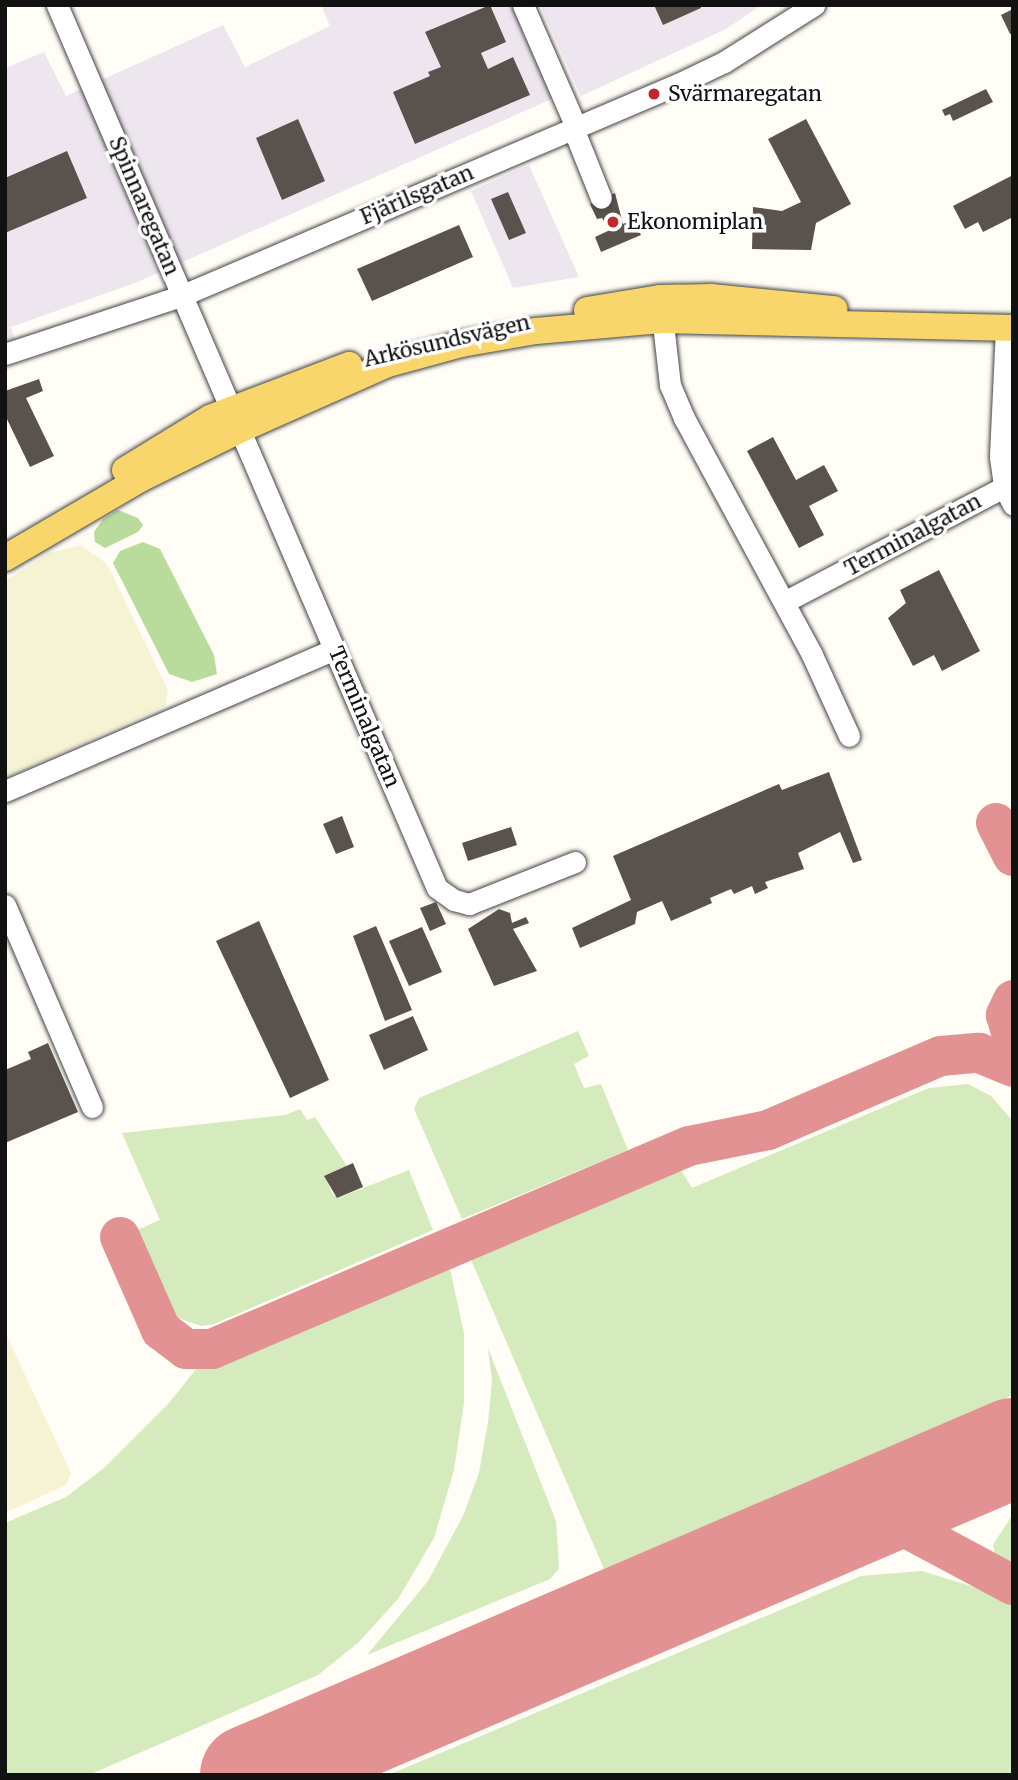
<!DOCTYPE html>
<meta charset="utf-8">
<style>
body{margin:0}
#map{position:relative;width:1018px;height:1780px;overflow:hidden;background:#fffdf5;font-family:Merriweather,serif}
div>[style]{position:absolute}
.industrial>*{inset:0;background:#eee6ef}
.farmland>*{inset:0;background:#f6f3d4}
.green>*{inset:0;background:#d5ebbd}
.forest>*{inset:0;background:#b9dc9c}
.taxiway>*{height:40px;margin:-20px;padding:0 20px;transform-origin:20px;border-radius:20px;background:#e29292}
.runway>*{height:100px;margin:-50px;padding:0 50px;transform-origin:50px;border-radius:50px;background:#e29292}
.building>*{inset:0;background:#5a524d}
.roads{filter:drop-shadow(0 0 2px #444) drop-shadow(0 0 2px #444)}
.minor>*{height:21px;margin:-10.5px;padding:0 10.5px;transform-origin:10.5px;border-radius:10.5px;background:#fff}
.major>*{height:26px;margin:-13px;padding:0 13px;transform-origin:13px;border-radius:13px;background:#f9d66b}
.dots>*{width:19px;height:19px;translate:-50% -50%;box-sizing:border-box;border:4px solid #fff;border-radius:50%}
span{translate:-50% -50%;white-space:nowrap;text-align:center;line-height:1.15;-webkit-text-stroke:7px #fff;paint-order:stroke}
.poi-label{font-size:21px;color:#111}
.left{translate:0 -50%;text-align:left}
.street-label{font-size:21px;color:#111}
.frame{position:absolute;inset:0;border:7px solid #111;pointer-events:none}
</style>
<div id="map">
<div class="industrial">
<i style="clip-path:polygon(321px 5px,513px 5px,554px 98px,135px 283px,11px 327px,15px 339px,5px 342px,5px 68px,44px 52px,66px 96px,223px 25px,245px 67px,330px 26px)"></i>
<i style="clip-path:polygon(540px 5px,762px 5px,726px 29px,581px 96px)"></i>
<i style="clip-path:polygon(529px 165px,579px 277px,513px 288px,471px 191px)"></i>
</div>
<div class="farmland">
<i style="clip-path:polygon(81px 545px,107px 564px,168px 690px,165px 706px,5px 778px,5px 581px,49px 553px)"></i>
<i style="clip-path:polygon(5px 1332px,71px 1473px,66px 1485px,5px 1513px)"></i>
</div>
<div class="green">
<i style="clip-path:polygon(578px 1031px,589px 1056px,574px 1064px,584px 1088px,601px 1084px,628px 1150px,462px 1219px,414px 1109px,419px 1098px)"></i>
<i style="clip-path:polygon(968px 1084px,991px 1096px,1013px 1121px,1013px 1395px,604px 1569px,469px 1255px,679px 1167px,692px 1188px,929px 1088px)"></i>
<i style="clip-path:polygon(300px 1109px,307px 1120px,315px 1117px,347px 1166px,325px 1176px,332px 1193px,338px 1198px,409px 1170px,433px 1230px,214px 1324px,201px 1326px,178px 1318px,159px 1301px,130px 1233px,160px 1220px,122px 1133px,285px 1115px)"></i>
<i style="clip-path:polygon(449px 1264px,464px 1333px,464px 1403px,454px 1470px,434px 1538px,398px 1599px,358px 1643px,318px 1675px,89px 1775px,5px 1775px,5px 1523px,66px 1497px,104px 1468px,169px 1403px,212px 1349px,218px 1359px)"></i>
<i style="clip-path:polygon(488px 1348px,556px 1521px,559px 1569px,550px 1579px,367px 1655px,428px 1581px,463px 1516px,479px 1473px,488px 1422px,492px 1381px)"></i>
<i style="clip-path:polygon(1013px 1514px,1013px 1575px,998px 1570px,993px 1545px)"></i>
<i style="clip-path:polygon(922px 1571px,1013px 1599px,1013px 1775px,388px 1775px,861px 1576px)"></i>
</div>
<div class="forest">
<i style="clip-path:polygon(118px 510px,138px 518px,143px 525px,138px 532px,105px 548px,95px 542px,94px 532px,103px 519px)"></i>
<i style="clip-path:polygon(143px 542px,160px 549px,214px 655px,217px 674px,192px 682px,169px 674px,113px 563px,120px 551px)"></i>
</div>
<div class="taxiway">
<i style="left:996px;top:823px;width:37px;rotate:63deg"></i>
<i style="left:1013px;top:1000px;width:17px;rotate:115deg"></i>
<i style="left:1006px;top:1015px;width:25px;rotate:74deg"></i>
<i style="left:120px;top:1237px;width:102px;rotate:66.2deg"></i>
<i style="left:161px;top:1330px;width:31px;rotate:37deg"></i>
<i style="left:186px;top:1349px;width:26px"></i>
<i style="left:212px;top:1349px;width:518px;rotate:-23.05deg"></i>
<i style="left:689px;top:1146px;width:81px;rotate:-11.4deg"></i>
<i style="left:768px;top:1130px;width:188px;rotate:-23.2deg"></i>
<i style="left:941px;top:1056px;width:38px;rotate:-5deg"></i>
<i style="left:979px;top:1053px;width:37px;rotate:22deg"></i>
<i style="left:871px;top:1509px;width:161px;rotate:28.2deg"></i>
</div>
<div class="runway">
<i style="left:250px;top:1775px;width:830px;rotate:-23.2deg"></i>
</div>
<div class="building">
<i style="clip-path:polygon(490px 5px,506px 42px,481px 53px,488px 69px,513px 57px,530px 95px,415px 144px,393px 92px,430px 76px,428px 72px,441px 67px,425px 32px)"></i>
<i style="clip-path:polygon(654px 5px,700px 5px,701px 8px,663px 25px)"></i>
<i style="clip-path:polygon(1013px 9px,1013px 33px,1010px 34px,1001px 15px)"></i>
<i style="clip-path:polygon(986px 89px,993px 102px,953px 121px,950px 114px,945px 116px,942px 110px)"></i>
<i style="clip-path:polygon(298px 119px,325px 181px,282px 200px,256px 138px)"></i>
<i style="clip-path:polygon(806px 119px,851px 204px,816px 223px,811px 250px,752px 249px,753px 207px,782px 211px,801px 202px,768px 139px)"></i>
<i style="clip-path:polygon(67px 151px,87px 198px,5px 233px,5px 178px)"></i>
<i style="clip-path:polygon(1013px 175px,1013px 217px,983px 232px,978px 222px,965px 229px,953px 206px)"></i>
<i style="clip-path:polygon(508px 192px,526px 233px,509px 240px,491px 199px)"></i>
<i style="clip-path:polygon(615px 193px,623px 224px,634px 220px,641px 235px,601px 252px,595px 237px,610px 230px,602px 218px,597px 219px,590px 204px)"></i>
<i style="clip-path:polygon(459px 225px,473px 257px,372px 301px,357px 269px)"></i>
<i style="clip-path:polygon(39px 379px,43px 391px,26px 398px,54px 456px,30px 467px,5px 415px,5px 391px)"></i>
<i style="clip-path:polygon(773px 437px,796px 480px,824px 465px,838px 491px,809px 506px,824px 535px,799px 548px,747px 451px)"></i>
<i style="clip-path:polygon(939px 570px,980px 651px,942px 671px,934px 655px,913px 666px,888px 618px,906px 603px,900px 590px)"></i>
<i style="clip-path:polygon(829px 772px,862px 860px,853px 863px,840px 832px,798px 853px,804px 869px,765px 882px,768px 888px,755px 894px,752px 886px,734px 894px,731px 889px,710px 898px,712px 903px,671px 921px,662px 901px,637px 912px,635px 924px,580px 948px,572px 928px,631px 900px,613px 856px,779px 784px,782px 790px)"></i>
<i style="clip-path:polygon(342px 816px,354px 847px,336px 854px,323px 824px)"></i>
<i style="clip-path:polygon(511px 827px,517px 845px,468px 861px,462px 843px)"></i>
<i style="clip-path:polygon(436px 902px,446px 924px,430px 931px,420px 908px)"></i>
<i style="clip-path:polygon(499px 909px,510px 913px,512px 923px,526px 917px,529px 923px,513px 929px,537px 971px,494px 986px,468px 929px)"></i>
<i style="clip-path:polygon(259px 921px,329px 1080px,290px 1098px,216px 941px)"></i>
<i style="clip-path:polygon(376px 926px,412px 1010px,385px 1021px,353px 936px)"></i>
<i style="clip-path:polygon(422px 927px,442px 972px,409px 986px,389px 941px)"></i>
<i style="clip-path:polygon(413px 1016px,428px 1050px,384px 1070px,369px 1035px)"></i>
<i style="clip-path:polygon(48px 1043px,78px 1112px,5px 1143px,5px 1070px,31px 1059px,28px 1052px)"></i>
<i style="clip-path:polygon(353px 1163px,363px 1187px,337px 1198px,324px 1176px)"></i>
</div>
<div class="roads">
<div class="minor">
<i style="left:57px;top:5px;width:961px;rotate:66.72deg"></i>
<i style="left:437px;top:888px;width:21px;rotate:35deg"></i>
<i style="left:454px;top:900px;width:16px;rotate:15deg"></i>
<i style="left:469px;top:904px;width:114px;rotate:-21.6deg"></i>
<i style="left:523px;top:5px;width:133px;rotate:66.5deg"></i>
<i style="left:573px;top:128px;width:75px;rotate:68.2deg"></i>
<i style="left:661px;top:306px;width:80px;rotate:83.5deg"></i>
<i style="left:670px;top:385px;width:36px;rotate:67deg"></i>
<i style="left:684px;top:418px;width:269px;rotate:61.6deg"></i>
<i style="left:812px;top:655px;width:89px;rotate:65.4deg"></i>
<i style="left:1006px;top:328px;width:129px;rotate:92.7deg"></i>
<i style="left:1000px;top:457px;width:30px;rotate:82deg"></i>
<i style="left:1004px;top:487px;width:20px;rotate:63deg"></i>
<i style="left:5px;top:354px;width:188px;rotate:-18.3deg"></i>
<i style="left:183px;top:295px;width:538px;rotate:-23.09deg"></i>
<i style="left:678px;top:84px;width:51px;rotate:-25.6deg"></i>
<i style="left:724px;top:62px;width:107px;rotate:-32.3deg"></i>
<i style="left:784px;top:602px;width:248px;rotate:-27.6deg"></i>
<i style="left:5px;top:791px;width:359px;rotate:-23.3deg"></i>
<i style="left:5px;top:905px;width:220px;rotate:66.7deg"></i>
</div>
<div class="major">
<i style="left:587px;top:310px;width:74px;rotate:-9.3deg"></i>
<i style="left:660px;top:298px;width:51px;rotate:-1.1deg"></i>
<i style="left:711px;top:297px;width:124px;rotate:5.6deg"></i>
<i style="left:125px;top:470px;width:100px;rotate:-31.5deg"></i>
<i style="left:210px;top:418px;width:149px;rotate:-20.9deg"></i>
<i style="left:5px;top:558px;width:156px;rotate:-30.3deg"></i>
<i style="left:140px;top:479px;width:110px;rotate:-26.3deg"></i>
<i style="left:239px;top:430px;width:163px;rotate:-23.9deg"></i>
<i style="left:388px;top:364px;width:76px;rotate:-15.3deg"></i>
<i style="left:461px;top:344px;width:76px;rotate:-9.8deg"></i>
<i style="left:536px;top:331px;width:126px;rotate:-5deg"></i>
<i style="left:662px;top:320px;width:351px;rotate:1.3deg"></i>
</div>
</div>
<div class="dots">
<i style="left:654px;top:94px;background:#c4262e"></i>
<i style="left:613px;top:222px;background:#c4262e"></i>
</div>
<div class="poi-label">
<span class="left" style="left:668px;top:94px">Svärmaregatan</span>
<span class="left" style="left:627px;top:222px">Ekonomiplan</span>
</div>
<div class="street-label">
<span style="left:417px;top:195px;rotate:-23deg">Fjärilsgatan</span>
<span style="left:144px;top:206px;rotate:67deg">Spinnaregatan</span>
<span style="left:447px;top:341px;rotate:-13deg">Arkösundsvägen</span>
<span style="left:913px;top:535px;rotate:-28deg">Terminalgatan</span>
<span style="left:364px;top:717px;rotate:67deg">Terminalgatan</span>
</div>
<div class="frame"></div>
</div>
